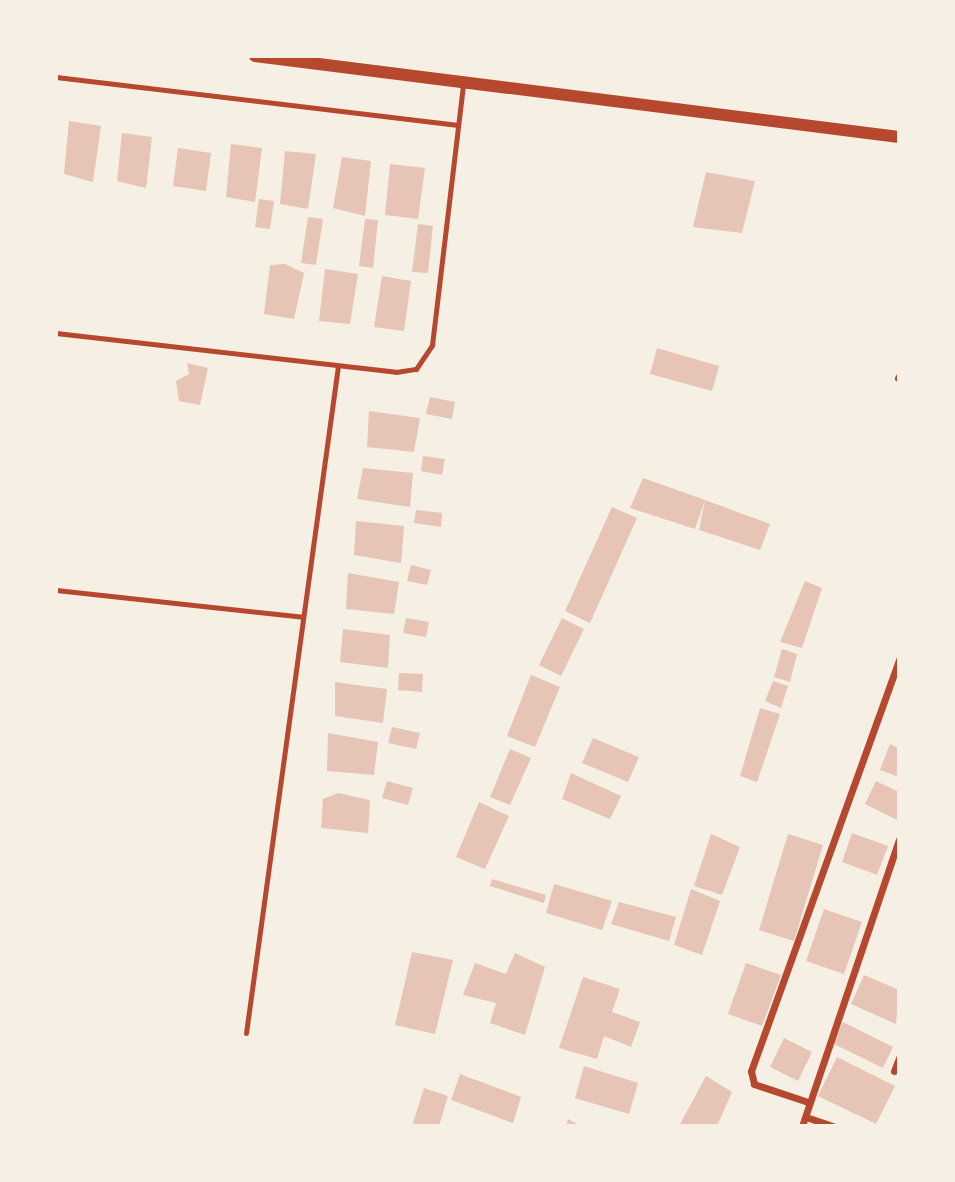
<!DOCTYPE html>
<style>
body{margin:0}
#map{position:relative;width:955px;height:1182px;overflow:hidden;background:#f6efe4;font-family:Roboto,sans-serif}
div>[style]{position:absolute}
.building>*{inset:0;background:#e6c5b7}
.service>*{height:5px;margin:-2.5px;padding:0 2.5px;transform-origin:2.5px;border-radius:2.5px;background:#b5482f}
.minor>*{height:7px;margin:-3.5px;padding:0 3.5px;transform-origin:3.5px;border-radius:3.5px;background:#b5482f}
.tertiary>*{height:12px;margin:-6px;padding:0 6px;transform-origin:6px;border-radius:6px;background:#b5482f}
span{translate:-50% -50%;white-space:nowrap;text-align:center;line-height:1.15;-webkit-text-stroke:7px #f6efe4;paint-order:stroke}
.frame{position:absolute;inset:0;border:58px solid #f6efe4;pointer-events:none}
</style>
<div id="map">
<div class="building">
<i style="clip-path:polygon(69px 121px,101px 126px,93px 182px,64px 174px)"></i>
<i style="clip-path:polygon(122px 133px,152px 137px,146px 188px,117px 181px)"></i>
<i style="clip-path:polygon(231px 144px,262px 148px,255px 202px,226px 197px)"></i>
<i style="clip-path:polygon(178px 148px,211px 153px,206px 191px,173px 186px)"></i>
<i style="clip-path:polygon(285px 151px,316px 154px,308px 209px,280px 204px)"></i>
<i style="clip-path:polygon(342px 157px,371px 161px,365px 216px,333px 208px)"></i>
<i style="clip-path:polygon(390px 164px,425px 168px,418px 219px,385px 215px)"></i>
<i style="clip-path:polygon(706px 172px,755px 181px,742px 233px,693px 227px)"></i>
<i style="clip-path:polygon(259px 199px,274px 201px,270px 229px,255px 227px)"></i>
<i style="clip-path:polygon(308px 217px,323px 219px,316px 265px,301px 263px)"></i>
<i style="clip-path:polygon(365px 219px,378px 220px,373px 268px,359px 266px)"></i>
<i style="clip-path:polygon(418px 224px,433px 226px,428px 273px,412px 272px)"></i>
<i style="clip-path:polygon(285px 264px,304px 273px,294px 319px,264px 314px,270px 265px)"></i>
<i style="clip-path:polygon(325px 269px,358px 274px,350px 324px,319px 321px)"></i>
<i style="clip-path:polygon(382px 276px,411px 281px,404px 331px,374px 327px)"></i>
<i style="clip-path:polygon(657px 348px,719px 366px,712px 391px,650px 374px)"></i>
<i style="clip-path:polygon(187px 363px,208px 368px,200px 405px,179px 401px,176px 381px,189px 374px)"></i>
<i style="clip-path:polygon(430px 397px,455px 402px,452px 419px,426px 414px)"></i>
<i style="clip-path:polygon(369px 411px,420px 418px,414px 452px,367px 447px)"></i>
<i style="clip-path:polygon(423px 456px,445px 459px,442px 475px,421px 471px)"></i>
<i style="clip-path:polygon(363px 468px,413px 473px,410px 507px,357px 499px)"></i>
<i style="clip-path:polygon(643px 478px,705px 500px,695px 529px,630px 508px)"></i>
<i style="clip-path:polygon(705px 500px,770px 524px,760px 550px,699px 530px)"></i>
<i style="clip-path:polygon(612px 507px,637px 518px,590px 623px,565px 611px)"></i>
<i style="clip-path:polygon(416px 510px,442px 513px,441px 527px,414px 523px)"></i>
<i style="clip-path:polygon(356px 521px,404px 526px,401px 563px,354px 555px)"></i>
<i style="clip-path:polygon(411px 565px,431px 570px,427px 585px,407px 581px)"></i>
<i style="clip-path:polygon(348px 573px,399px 582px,394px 614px,346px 609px)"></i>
<i style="clip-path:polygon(805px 581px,822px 588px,802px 648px,780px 642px)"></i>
<i style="clip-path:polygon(406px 618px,429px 622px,426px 637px,403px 633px)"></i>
<i style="clip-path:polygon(562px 618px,584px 629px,561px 676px,539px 665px)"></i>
<i style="clip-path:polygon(343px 629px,390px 635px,388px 668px,340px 662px)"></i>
<i style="clip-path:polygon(782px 649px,797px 654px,790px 682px,774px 677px)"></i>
<i style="clip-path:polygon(399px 673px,423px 674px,422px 692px,398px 690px)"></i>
<i style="clip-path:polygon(531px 675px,560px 687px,535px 747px,507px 736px)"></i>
<i style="clip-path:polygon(773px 681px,788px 686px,781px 708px,765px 701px)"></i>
<i style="clip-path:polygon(335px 682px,387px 689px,383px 723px,335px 716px)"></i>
<i style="clip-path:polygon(760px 708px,780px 714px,757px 782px,740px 776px)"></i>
<i style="clip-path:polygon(392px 727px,420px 733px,416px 749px,388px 743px)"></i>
<i style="clip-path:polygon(328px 733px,378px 742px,374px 775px,327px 771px)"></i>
<i style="clip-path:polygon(593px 738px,639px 757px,628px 782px,582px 763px)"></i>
<i style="clip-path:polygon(890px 744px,899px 748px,899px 777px,880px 770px)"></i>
<i style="clip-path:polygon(510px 749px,531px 758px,510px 805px,490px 797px)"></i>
<i style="clip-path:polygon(571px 773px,621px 796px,610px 819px,562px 799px)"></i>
<i style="clip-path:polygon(387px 781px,413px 788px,408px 805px,382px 798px)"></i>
<i style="clip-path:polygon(876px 781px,899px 792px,897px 820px,865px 804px)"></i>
<i style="clip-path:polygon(338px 793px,370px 800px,368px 833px,321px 828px,323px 799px)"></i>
<i style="clip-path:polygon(479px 802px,509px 816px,485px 869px,456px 857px)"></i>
<i style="clip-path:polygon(852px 833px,888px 846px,877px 875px,842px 862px)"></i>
<i style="clip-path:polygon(711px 834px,740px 847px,722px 895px,694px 886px)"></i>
<i style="clip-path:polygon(788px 834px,823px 845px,794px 941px,759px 930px)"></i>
<i style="clip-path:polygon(492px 879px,546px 895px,544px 903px,490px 886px)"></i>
<i style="clip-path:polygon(554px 884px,612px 901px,602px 930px,546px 913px)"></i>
<i style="clip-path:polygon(691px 889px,720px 901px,702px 955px,674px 945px)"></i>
<i style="clip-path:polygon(619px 902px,676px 917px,669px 941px,611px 924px)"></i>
<i style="clip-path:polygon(824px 909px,862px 922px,844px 974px,806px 961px)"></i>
<i style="clip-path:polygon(412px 952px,453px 960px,435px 1034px,395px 1025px)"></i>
<i style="clip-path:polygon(515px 953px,545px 967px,525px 1035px,490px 1023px,496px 1003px,463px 995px,475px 963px,506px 974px)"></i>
<i style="clip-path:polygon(746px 963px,781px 975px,762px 1026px,728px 1014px)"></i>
<i style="clip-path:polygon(864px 975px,899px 990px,896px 1024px,851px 1004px)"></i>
<i style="clip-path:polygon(583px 977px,620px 989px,612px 1012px,640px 1022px,631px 1047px,604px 1036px,597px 1059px,559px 1048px)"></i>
<i style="clip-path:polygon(843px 1022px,893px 1047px,883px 1068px,832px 1043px)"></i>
<i style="clip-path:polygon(784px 1038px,812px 1052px,798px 1081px,770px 1067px)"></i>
<i style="clip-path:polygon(837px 1057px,895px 1086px,876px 1124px,818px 1096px)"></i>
<i style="clip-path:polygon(584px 1066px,638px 1083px,629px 1114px,575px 1098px)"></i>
<i style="clip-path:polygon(460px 1074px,521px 1097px,513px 1123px,451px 1100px)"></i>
<i style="clip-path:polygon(706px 1076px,732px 1092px,717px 1126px,679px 1126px)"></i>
<i style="clip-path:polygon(424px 1088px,448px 1096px,439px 1126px,412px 1126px)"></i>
<i style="clip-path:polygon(568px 1119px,581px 1126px,566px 1126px)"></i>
</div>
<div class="service">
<i style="left:56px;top:77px;width:405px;rotate:6.8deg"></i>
<i style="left:56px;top:333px;width:342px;rotate:6.5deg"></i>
<i style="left:396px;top:372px;width:20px;rotate:-9deg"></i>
<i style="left:416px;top:369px;width:29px;rotate:-56deg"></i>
<i style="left:432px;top:345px;width:262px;rotate:-83.2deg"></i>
<i style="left:56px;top:590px;width:248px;rotate:6.2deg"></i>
<i style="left:246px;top:1033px;width:673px;rotate:-82.15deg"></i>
</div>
<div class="minor">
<i style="left:898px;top:378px;width:2px;rotate:-63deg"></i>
<i style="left:894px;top:1071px;width:14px;rotate:-69deg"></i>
<i style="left:808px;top:1102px;width:57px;rotate:-161.6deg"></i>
<i style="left:754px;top:1084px;width:13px;rotate:-103deg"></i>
<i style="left:751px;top:1071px;width:438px;rotate:-70.2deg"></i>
<i style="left:806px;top:1117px;width:28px;rotate:19deg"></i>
<i style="left:802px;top:1126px;width:302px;rotate:-71.3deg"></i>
</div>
<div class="tertiary">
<i style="left:255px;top:56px;width:649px;rotate:7.17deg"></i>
</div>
<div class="frame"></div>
</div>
